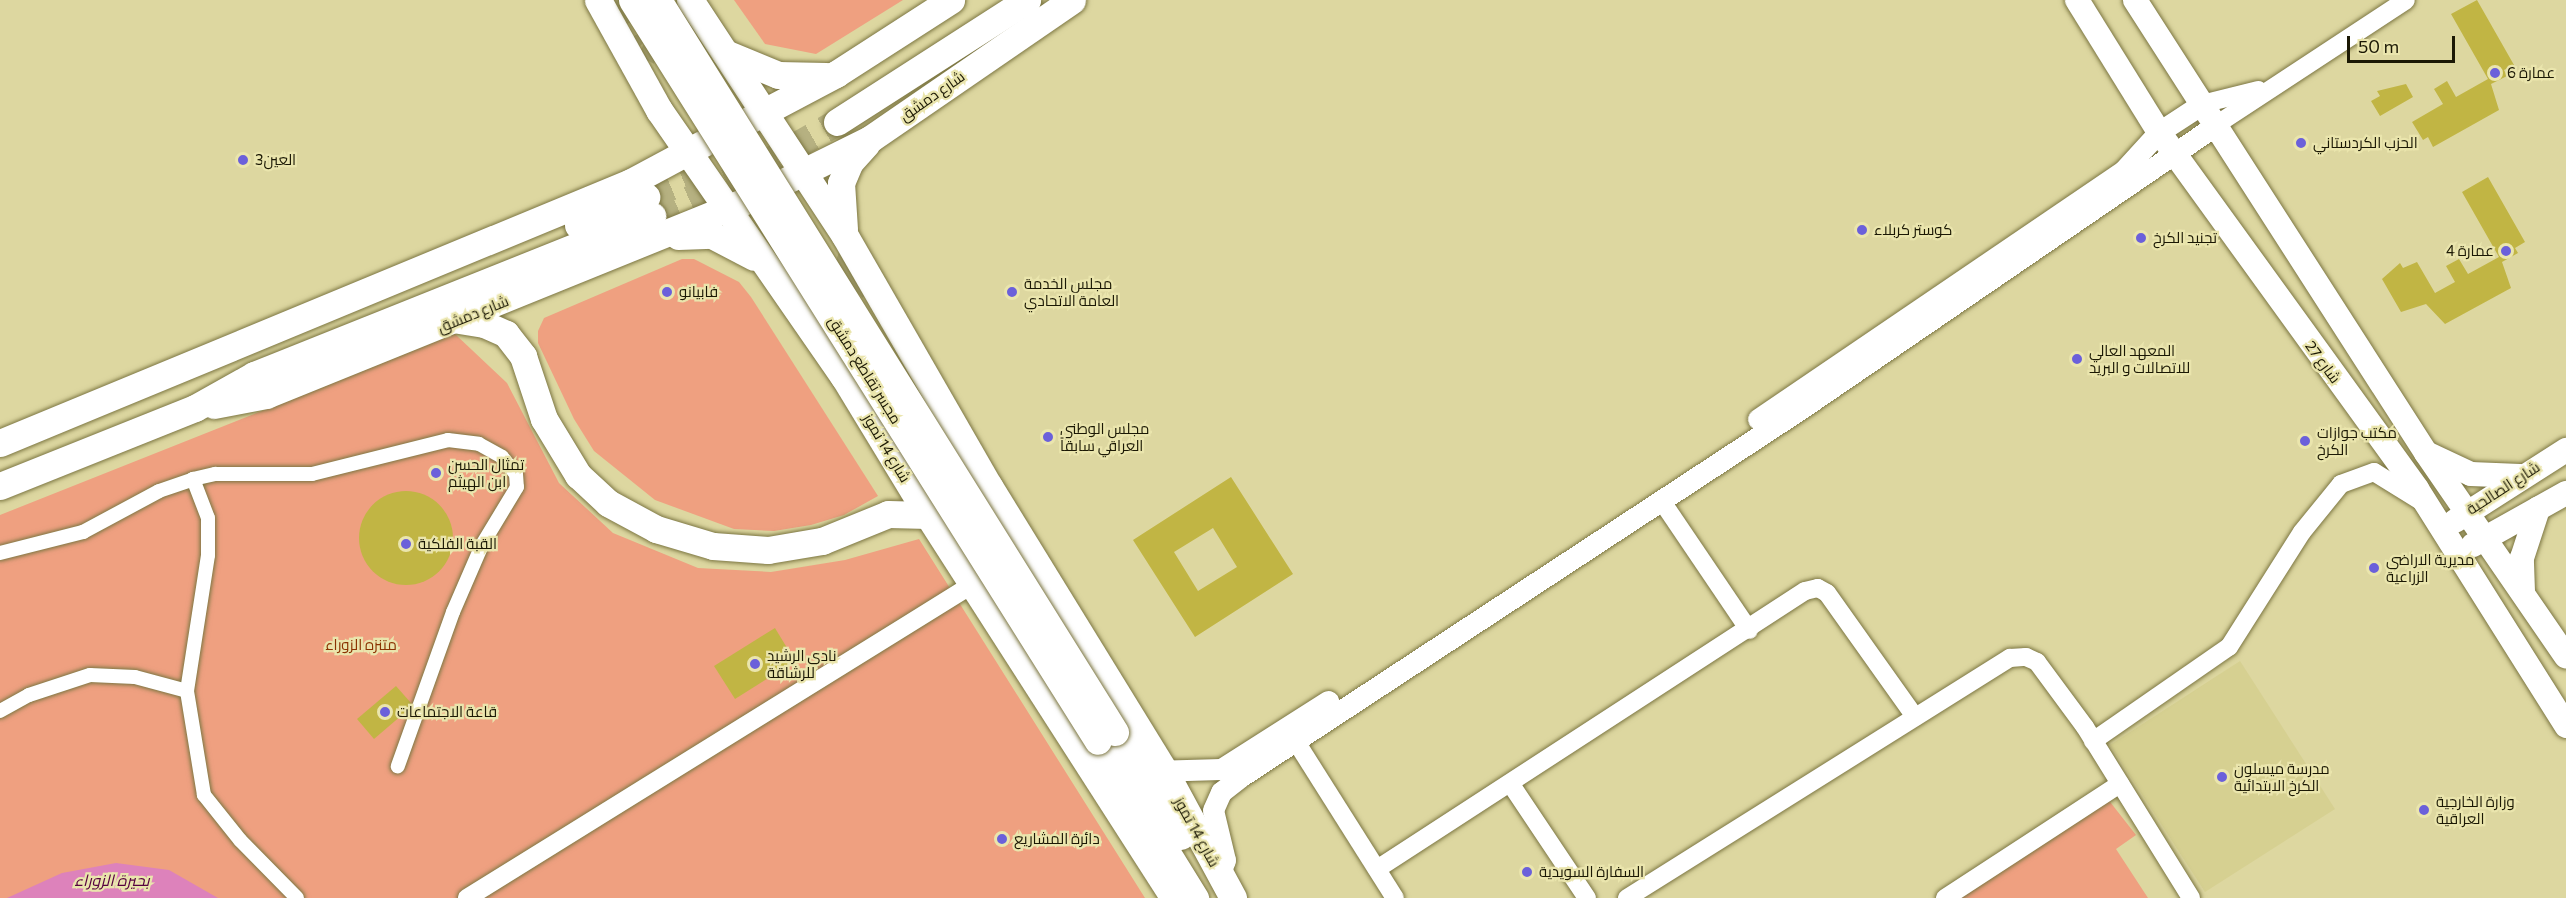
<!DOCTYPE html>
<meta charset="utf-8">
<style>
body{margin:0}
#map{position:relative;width:2566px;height:898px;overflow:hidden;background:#ddd7a0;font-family:Commissioner,Cairo,sans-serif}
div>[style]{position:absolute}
.built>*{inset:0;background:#d6d091}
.green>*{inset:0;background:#efa080}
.water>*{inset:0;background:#dd82bb}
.building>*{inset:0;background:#c1b544}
.round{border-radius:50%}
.primary-tunnel>*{height:27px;margin-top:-13.5px;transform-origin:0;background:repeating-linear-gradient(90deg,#b6b181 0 27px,transparent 0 41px)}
.roads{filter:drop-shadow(0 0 2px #7c7642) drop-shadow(0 0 2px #7c7642)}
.pedestrian>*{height:14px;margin:-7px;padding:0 7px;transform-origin:7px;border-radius:7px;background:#fff}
.minor>*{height:18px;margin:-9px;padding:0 9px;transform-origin:9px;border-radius:9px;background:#fff}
.tertiary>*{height:21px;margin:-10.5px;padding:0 10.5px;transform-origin:10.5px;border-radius:10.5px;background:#fff}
.secondary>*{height:24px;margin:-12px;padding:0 12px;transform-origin:12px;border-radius:12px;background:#fff}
.primary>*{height:27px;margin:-13.5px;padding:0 13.5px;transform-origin:13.5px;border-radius:13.5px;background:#fff}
.bridges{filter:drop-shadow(0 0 2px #7c7642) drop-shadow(0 0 2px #7c7642)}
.primary-bridge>*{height:27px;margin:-13.5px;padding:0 13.5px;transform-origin:13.5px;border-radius:13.5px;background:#fff}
.dots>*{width:16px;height:16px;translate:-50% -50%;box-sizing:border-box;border:3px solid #eae5ad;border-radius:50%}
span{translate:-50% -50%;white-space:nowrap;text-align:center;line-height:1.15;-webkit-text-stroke:4.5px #eae5ad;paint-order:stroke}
.poi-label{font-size:15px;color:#1b1804}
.left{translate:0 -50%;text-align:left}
.right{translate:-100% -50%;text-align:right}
.street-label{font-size:15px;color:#1b1804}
.park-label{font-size:15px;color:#8b3302}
.water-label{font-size:16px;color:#560140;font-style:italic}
.scale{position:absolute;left:2347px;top:36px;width:108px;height:27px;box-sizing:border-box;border:3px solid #1b1804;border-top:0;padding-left:8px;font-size:18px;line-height:21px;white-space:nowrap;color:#1b1804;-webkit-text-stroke:4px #eae5ad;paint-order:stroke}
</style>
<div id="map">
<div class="built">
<i style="clip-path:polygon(2240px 661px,2335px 809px,2205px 892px,2110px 745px)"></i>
</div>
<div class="green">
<i style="clip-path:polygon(734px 0,903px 0,816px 54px,765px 44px)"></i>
<i style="clip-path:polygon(682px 259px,694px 259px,739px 282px,751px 297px,878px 496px,844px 515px,811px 525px,774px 531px,734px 529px,655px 500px,594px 451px,574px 419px,538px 343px,538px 331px,544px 318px)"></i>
<i style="clip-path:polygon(455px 334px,507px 383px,559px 483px,613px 533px,698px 568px,771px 572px,845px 560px,919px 539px,1145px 898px,0 898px,0 515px)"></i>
<i style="clip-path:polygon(2107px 798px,2136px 835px,2116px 849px,2148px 898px,1955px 898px)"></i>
</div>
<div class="water">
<i style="clip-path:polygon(116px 863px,169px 870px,218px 898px,7px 898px,62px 873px)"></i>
</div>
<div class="building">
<i style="clip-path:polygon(2477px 0,2514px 65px,2504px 70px,2507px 76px,2491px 84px,2499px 110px,2433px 147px,2428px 137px,2423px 140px,2412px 122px,2443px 104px,2434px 89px,2447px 81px,2456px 97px,2488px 79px,2451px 14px)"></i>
<i style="clip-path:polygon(2406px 84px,2413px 97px,2380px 116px,2371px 101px,2380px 96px,2377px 91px)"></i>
<i style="clip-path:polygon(2488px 177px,2525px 242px,2515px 248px,2518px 253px,2502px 262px,2511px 288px,2445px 324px,2426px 304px,2401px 312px,2382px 279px,2400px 263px,2403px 268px,2417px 262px,2435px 293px,2455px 282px,2446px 266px,2459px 259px,2468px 274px,2499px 257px,2462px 192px)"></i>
<i style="clip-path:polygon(evenodd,1231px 477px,1293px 574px,1195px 637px,1133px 540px,1231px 477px,1213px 528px,1237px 567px,1198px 591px,1174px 552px,1213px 528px)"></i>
<i class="round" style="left:359px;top:491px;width:94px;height:94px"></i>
<i style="clip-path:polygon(775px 628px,795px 661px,735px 699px,714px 666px)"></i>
<i style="clip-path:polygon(396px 686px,411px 703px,409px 709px,374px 739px,357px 719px)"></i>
</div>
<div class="primary-tunnel">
<i style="left:614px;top:0;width:52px;rotate:55.1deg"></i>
<i style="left:644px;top:43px;width:18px;rotate:27deg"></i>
<i style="left:660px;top:51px;width:19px;rotate:-16deg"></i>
<i style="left:678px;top:46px;width:16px;rotate:-50deg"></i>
<i style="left:688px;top:34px;width:16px;rotate:-83deg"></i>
<i style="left:690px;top:18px;width:20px;rotate:-117deg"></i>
<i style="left:646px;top:197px;width:62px;rotate:-22.8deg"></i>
<i style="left:652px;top:216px;width:111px;rotate:-24.5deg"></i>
<i style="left:753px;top:170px;width:97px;rotate:-29.7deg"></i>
<i style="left:806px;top:272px;width:30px;rotate:-17deg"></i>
<i style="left:835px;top:263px;width:18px;rotate:19deg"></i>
<i style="left:852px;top:269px;width:33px;rotate:43deg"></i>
</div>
<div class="roads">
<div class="pedestrian">
<i style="left:0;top:553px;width:86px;rotate:-14.2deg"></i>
<i style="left:83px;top:532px;width:86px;rotate:-28.3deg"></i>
<i style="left:159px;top:491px;width:36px;rotate:-19deg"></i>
<i style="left:0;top:711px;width:33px;rotate:-29deg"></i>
<i style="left:29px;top:695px;width:64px;rotate:-18.2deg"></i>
<i style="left:90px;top:675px;width:45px;rotate:2.5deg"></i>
<i style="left:135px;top:677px;width:54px;rotate:15.1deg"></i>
<i style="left:297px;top:898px;width:81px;rotate:-134.5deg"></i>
<i style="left:240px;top:840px;width:58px;rotate:-128.7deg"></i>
<i style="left:204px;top:795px;width:105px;rotate:-99.3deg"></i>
<i style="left:187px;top:691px;width:138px;rotate:-81.2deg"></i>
<i style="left:208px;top:555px;width:37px;rotate:-90deg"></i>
<i style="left:208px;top:518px;width:42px;rotate:-111deg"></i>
<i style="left:193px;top:479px;width:23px;rotate:-13deg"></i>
<i style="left:215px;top:474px;width:97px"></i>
<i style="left:312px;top:474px;width:140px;rotate:-14deg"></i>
<i style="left:448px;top:440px;width:31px;rotate:7deg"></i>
<i style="left:479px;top:444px;width:26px;rotate:29deg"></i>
<i style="left:502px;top:457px;width:22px;rotate:51deg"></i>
<i style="left:516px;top:474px;width:13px;rotate:86deg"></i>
<i style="left:517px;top:487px;width:68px;rotate:121.1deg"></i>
<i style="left:482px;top:545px;width:73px;rotate:113.4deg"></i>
<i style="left:453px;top:612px;width:164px;rotate:109.7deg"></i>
</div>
<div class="minor">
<i style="left:2202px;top:104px;width:58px;rotate:-14deg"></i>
<i style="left:2216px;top:125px;width:227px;rotate:-33.3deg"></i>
<i style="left:1661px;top:500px;width:157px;rotate:55.9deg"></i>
<i style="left:1295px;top:740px;width:187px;rotate:57.7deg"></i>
<i style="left:2093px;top:741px;width:165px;rotate:-34.7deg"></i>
<i style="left:2229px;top:647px;width:136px;rotate:-57.6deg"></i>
<i style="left:2302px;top:532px;width:62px;rotate:-50.9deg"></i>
<i style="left:2341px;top:484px;width:35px;rotate:-20deg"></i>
<i style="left:2374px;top:472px;width:59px;rotate:31.8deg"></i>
<i style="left:1512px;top:786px;width:135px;rotate:56.2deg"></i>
<i style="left:1377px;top:869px;width:510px;rotate:-33.01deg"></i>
<i style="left:1805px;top:591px;width:13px;rotate:-13deg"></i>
<i style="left:1818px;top:588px;width:10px;rotate:29deg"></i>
<i style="left:1827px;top:593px;width:152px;rotate:54.6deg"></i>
<i style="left:467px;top:898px;width:596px;rotate:-31.82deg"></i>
<i style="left:1627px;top:898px;width:452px;rotate:-32.1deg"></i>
<i style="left:2010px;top:658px;width:16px;rotate:-4deg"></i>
<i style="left:2026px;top:657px;width:12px;rotate:24deg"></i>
<i style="left:2037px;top:662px;width:81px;rotate:53.6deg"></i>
<i style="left:2085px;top:727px;width:201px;rotate:58.2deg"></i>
<i style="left:1945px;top:898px;width:209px;rotate:-33.1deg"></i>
</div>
<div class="tertiary">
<i style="left:1758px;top:419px;width:443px;rotate:-34.2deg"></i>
<i style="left:2124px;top:170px;width:52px;rotate:-47.4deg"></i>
<i style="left:2159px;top:132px;width:51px;rotate:-33.1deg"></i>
<i style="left:1152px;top:771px;width:69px;rotate:-1.7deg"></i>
<i style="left:1221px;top:769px;width:127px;rotate:-32.4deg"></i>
<i style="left:1220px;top:873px;width:14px;rotate:-69deg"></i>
<i style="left:1225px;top:860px;width:51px;rotate:-103.5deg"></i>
<i style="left:1213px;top:810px;width:20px;rotate:-66deg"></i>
<i style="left:1221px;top:792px;width:24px;rotate:-38deg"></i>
<i style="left:1240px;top:777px;width:669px;rotate:-33.29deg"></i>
<i style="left:1799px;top:410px;width:505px;rotate:-34.35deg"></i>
</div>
<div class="secondary">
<i style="left:2077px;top:0;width:155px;rotate:58.2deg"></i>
<i style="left:2159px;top:132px;width:440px;rotate:54.1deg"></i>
<i style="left:2417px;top:489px;width:280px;rotate:57.8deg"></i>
<i style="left:2135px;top:0;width:538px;rotate:57.28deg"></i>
<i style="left:2426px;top:453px;width:247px;rotate:55.5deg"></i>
<i style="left:2428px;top:454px;width:47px;rotate:24.9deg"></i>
<i style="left:2471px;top:474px;width:49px;rotate:2.3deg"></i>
<i style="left:2455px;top:521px;width:132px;rotate:-32.6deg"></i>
<i style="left:2473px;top:545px;width:107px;rotate:-29.2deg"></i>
<i style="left:2523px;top:592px;width:34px;rotate:-92deg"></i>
<i style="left:2522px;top:558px;width:52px;rotate:-71.9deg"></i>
</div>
<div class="primary">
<i style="left:598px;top:0;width:126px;rotate:61deg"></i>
<i style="left:659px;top:110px;width:325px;rotate:55.3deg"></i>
<i style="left:844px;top:377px;width:162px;rotate:58.7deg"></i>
<i style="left:928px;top:515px;width:455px;rotate:57.3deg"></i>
<i style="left:690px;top:0;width:282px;rotate:56.7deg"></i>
<i style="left:845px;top:236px;width:289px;rotate:60.1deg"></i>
<i style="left:989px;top:486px;width:336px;rotate:58.4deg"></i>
<i style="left:1165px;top:772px;width:143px;rotate:61.6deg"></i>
<i style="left:725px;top:53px;width:57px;rotate:22.5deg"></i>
<i style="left:778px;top:75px;width:48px;rotate:1.2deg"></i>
<i style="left:747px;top:121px;width:101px;rotate:-27.8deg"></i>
<i style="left:836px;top:74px;width:137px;rotate:-32.8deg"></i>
<i style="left:837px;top:122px;width:226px;rotate:-32.7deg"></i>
<i style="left:787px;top:180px;width:93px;rotate:-26.3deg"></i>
<i style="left:870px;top:139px;width:245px;rotate:-34.5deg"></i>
<i style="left:578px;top:225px;width:74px;rotate:-22.4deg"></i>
<i style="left:844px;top:229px;width:46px;rotate:-93.7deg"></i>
<i style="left:841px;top:183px;width:23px;rotate:-67deg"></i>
<i style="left:850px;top:162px;width:24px;rotate:-48deg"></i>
<i style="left:678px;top:236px;width:34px;rotate:-2deg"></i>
<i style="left:712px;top:235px;width:47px;rotate:27.6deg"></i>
<i style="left:459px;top:320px;width:25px;rotate:9deg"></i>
<i style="left:484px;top:324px;width:24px;rotate:24deg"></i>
<i style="left:506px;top:334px;width:28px;rotate:52deg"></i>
<i style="left:523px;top:356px;width:66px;rotate:71.6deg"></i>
<i style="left:544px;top:419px;width:66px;rotate:58.7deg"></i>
<i style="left:578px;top:475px;width:41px;rotate:43deg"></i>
<i style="left:608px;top:503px;width:55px;rotate:28.4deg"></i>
<i style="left:656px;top:529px;width:59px;rotate:16.6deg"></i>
<i style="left:713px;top:546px;width:55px;rotate:4.2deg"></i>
<i style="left:768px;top:550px;width:55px;rotate:-9.5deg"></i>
<i style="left:822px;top:541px;width:71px;rotate:-22.2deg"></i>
<i style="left:888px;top:514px;width:40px;rotate:1.4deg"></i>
<i style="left:214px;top:405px;width:53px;rotate:-10.9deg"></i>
<i style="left:266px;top:395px;width:515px;rotate:-22.03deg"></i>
<i style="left:0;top:443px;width:683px;rotate:-22.47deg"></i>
<i style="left:631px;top:182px;width:81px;rotate:-28.2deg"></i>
<i style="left:0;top:486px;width:210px;rotate:-21.8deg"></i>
<i style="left:195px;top:408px;width:68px;rotate:-29.2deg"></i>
<i style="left:254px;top:375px;width:429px;rotate:-21.8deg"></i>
<i style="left:1115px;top:732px;width:123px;rotate:57.6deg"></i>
<i style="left:1098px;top:741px;width:185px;rotate:58.3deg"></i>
</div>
</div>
<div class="bridges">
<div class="primary-bridge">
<i style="left:632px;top:0;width:875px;rotate:57.84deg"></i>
<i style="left:658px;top:0;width:863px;rotate:58.02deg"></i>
</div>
</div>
<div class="dots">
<i style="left:2495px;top:73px;background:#6b60da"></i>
<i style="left:2301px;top:143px;background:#6b60da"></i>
<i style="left:243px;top:160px;background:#6b60da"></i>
<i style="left:1862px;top:230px;background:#6b60da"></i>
<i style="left:2141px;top:238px;background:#6b60da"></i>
<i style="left:2506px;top:251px;background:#6b60da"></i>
<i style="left:667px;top:292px;background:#6b60da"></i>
<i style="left:1012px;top:292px;background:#6b60da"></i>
<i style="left:2077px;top:359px;background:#6b60da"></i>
<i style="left:1048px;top:437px;background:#6b60da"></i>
<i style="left:2305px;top:441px;background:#6b60da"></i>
<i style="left:436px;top:473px;background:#6b60da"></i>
<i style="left:406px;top:544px;background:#6b60da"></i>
<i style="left:2374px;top:568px;background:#6b60da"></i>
<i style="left:755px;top:664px;background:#6b60da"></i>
<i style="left:385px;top:712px;background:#6b60da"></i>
<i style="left:2222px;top:777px;background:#6b60da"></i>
<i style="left:2424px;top:810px;background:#6b60da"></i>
<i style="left:1002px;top:839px;background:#6b60da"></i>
<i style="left:1527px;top:872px;background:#6b60da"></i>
</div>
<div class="poi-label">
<span class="left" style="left:2507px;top:73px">عمارة 6</span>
<span class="left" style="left:2313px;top:143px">الحزب الكردستاني</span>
<span class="left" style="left:255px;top:160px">العين3</span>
<span class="left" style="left:1874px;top:230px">كوستر كربلاء</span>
<span class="left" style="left:2153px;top:238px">تجنيد الكرخ</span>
<span class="right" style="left:2494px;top:251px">عمارة 4</span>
<span class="left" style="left:1024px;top:292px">مجلس الخدمة<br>العامة الاتحادي</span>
<span class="left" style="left:679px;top:292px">فابيانو</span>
<span class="left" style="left:2089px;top:359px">المعهد العالي<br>للاتصالات و البريد</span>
<span class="left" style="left:1060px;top:437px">مجلس الوطني<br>العراقي سابقاً</span>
<span class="left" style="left:2317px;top:441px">مكتب جوازات<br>الكرخ</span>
<span class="left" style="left:448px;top:473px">تمثال الحسن<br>ابن الهيثم</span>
<span class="left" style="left:418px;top:544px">القبة الفلكية</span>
<span class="left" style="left:2386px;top:568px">مديرية الاراضي<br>الزراعية</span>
<span class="left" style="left:767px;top:664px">نادي الرشيد<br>للرشاقة</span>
<span class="left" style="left:397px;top:712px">قاعة الاجتماعات</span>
<span class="left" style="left:2234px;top:777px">مدرسة ميسلون<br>الكرخ الابتدائية</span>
<span class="left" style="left:2436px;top:810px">وزارة الخارجية<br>العراقية</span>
<span class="left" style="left:1014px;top:839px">دائرة المشاريع</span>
<span class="left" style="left:1539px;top:872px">السفارة السويدية</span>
</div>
<div class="street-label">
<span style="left:932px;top:96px;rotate:-35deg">شارع دمشق</span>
<span style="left:473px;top:314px;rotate:-22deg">شارع دمشق</span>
<span style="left:2323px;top:362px;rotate:54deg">شارع 27</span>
<span style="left:865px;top:370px;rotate:58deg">مجسر تقاطع دمشق</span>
<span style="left:887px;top:448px;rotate:59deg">شارع 14 تموز</span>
<span style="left:2503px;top:488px;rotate:-33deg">شارع الصالحية</span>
<span style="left:1197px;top:832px;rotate:61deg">شارع 14 تموز</span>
</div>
<div class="park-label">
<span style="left:361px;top:645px">متنزه الزوراء</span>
</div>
<div class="water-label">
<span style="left:112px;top:880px">بحيرة الزوراء</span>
</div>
<div class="scale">50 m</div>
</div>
